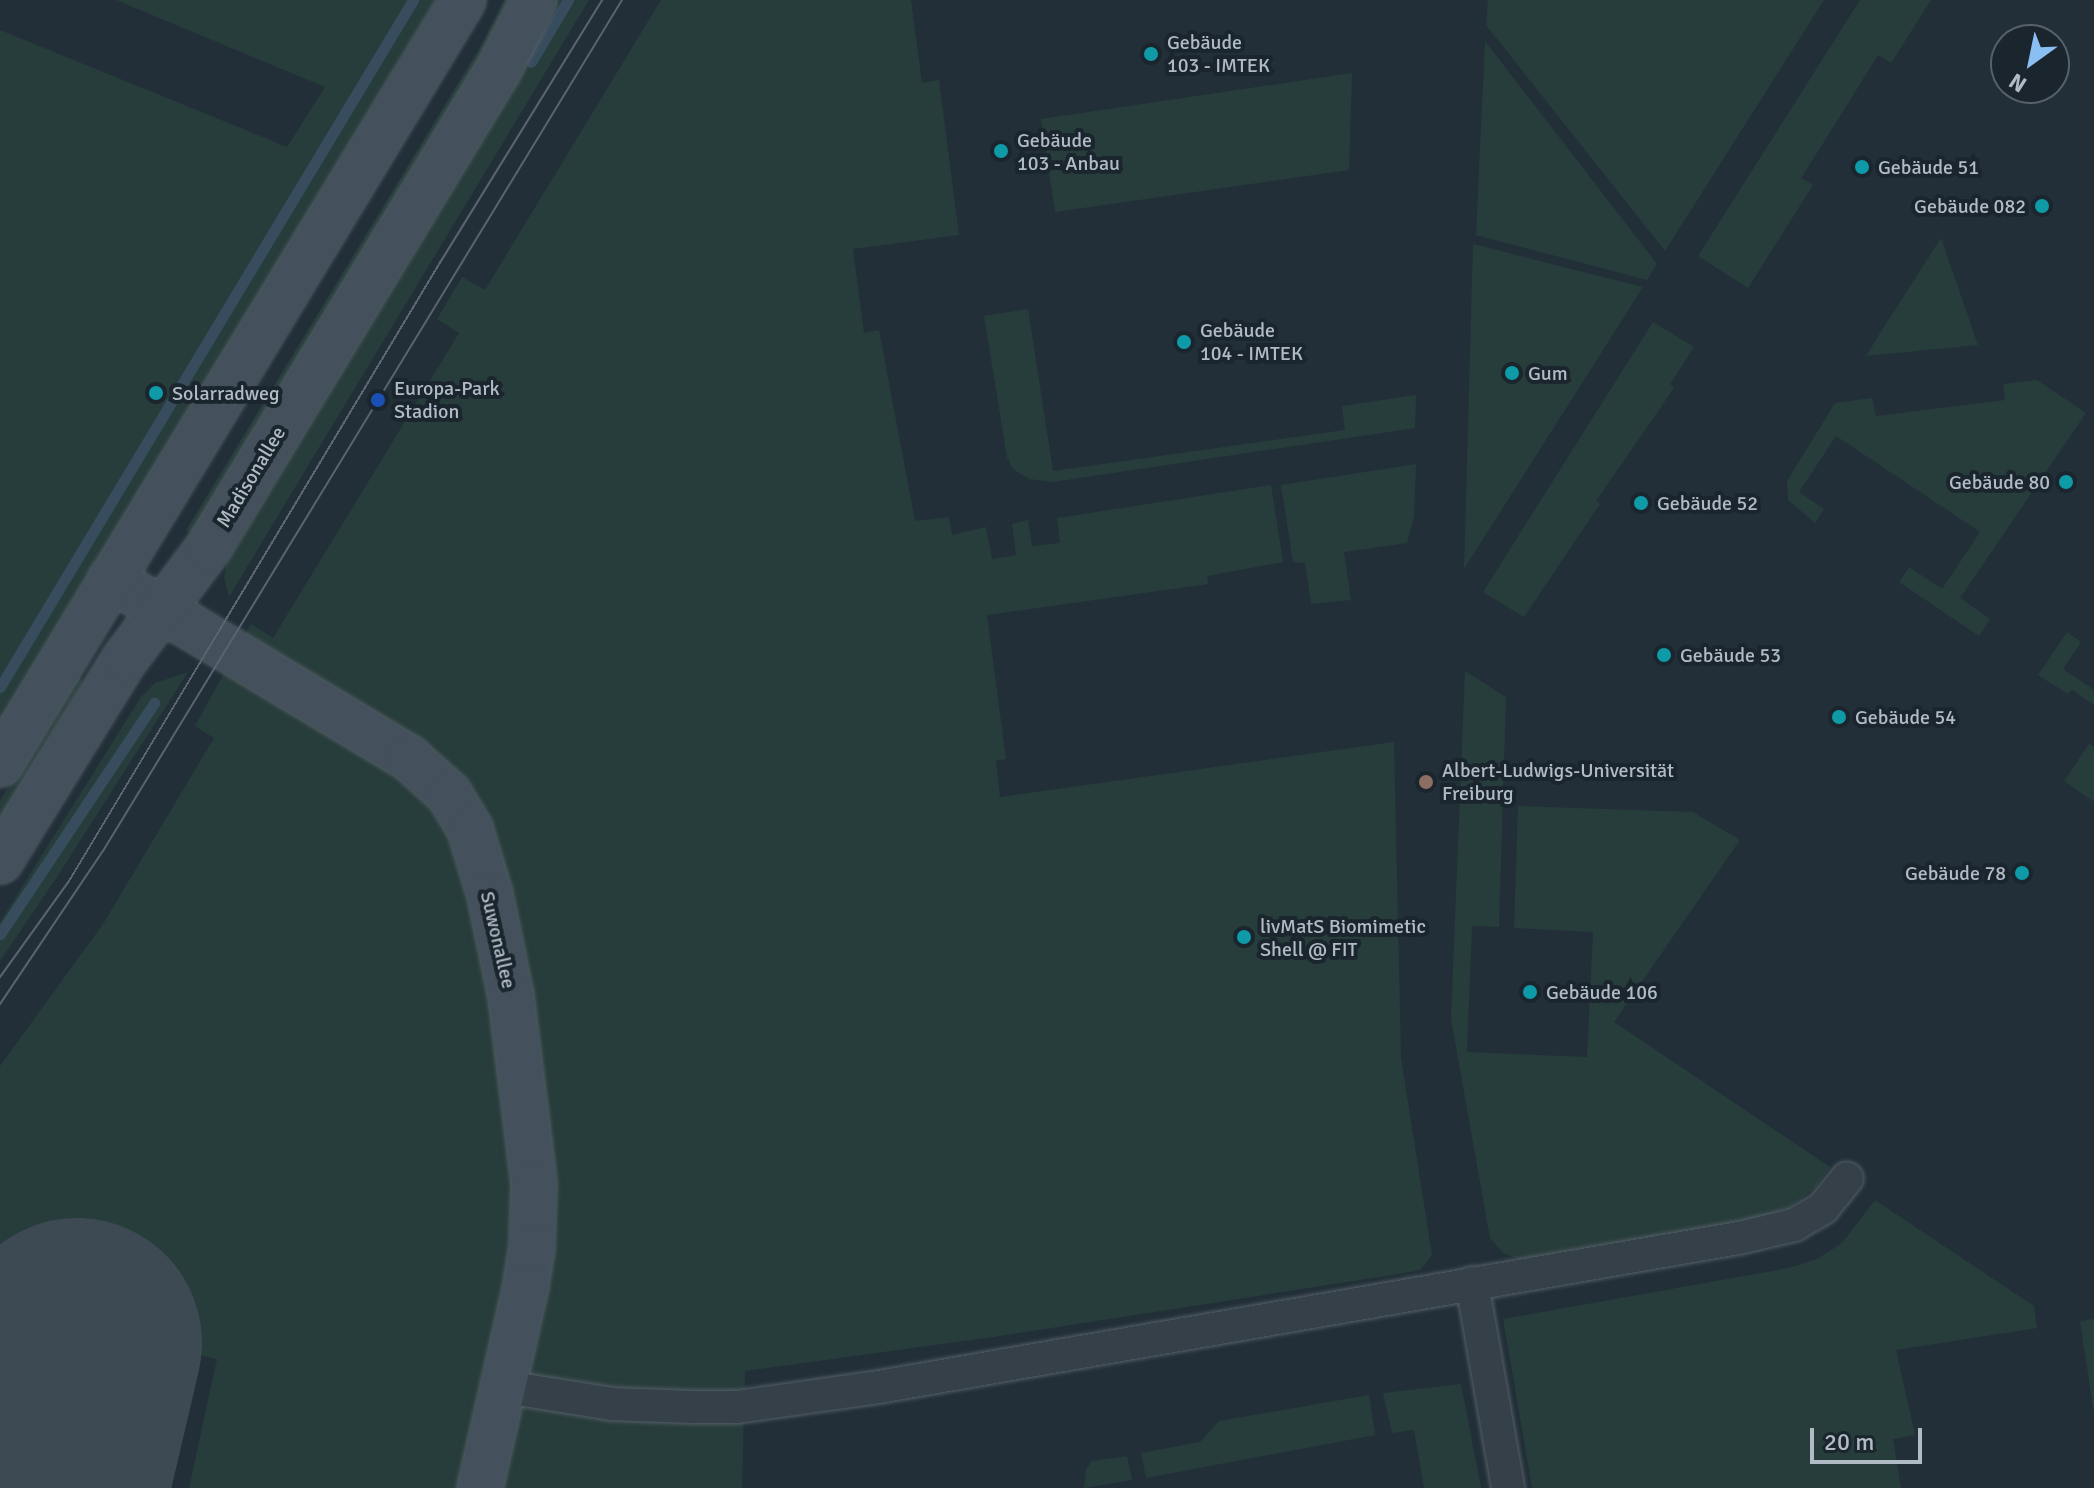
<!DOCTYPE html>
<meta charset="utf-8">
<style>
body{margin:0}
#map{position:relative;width:2094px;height:1488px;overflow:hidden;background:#222f38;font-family:Signika,sans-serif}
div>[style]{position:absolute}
.green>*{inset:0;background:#273d3b}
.stream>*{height:11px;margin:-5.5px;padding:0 5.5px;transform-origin:5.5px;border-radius:5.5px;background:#374d5e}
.runway>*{height:250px;margin:-125px;padding:0 125px;transform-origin:125px;border-radius:125px;background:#3d4a54}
.roads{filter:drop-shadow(0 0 2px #545e67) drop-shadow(0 0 2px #545e67)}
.street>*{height:32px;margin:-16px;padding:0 16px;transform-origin:16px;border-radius:16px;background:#364049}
.secondary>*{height:44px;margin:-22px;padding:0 22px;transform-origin:22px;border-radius:22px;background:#44505c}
.tram>*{height:2px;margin:-1px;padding:0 1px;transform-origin:1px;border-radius:1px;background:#586570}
.dots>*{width:22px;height:22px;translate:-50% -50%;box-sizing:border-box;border:4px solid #1b252d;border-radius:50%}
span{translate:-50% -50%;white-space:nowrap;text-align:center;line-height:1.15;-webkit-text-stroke:8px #1b252d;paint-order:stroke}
.poi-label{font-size:20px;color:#b1bbc5}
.left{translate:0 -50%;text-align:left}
.right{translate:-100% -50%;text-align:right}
.street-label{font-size:20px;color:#b1bbc5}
.north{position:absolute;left:1990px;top:24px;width:80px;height:80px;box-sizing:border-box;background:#1b252d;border:2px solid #57616a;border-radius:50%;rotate:213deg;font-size:22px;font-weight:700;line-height:32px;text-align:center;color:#b1bbc5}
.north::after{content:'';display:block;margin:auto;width:28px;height:36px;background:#89bff2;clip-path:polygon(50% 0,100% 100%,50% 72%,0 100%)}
.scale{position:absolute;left:1810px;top:1428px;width:112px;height:36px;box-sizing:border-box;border:4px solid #b1bbc5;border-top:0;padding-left:10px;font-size:24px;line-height:28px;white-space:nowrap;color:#b1bbc5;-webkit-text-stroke:6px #1b252d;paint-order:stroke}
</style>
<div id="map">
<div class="green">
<i style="clip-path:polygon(116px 0,436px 0,0 726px,0 30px,287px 147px,325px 87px)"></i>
<i style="clip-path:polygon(504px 0,514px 0,507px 16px,193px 535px,186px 530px,482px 44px)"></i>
<i style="clip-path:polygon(556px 0,589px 0,229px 597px,224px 578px,227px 562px)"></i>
<i style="clip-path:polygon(661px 0,911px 0,922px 83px,939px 80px,959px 235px,853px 249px,864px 333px,879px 330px,915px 521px,949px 517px,952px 535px,986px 527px,992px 559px,1016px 555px,1012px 524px,1028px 520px,1032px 546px,1060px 543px,1057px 518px,1271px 485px,1283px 562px,1207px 576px,1208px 584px,987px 615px,1006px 759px,996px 761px,1000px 797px,1394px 742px,1401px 1058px,1432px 1255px,1420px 1270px,1393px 1275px,1007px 1335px,745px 1371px,742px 1488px,189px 1488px,217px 1359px,0 1310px,0 1066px,103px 924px,214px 738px,195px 726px,251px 624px,273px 638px,459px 333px,437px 319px,462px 277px,485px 290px)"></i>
<i style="clip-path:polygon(1488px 0,1824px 0,1665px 251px,1486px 25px)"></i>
<i style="clip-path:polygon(1860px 0,1931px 0,1891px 63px,1878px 55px,1822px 145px,1801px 178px,1813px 185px,1748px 288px,1698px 256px)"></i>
<i style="clip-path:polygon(1485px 41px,1657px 264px,1647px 280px,1476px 235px)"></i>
<i style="clip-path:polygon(1352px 73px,1349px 170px,1055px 212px,1041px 119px)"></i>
<i style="clip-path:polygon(1941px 238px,1978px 345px,1866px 356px,1882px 330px)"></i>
<i style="clip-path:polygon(1473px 244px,1643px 287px,1464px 569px,1465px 535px)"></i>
<i style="clip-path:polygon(1028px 309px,1053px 471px,1345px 430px,1342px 406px,1416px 395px,1415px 428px,1053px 482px,1029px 479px,1013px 469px,1007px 457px,984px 316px)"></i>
<i style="clip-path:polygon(1653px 322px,1694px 347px,1670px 384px,1674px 388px,1596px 501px,1600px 504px,1524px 617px,1483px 592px)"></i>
<i style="clip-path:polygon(2037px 380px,2086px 413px,1960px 598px,1990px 619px,1979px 636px,1899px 582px,1909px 567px,1942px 589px,1980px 532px,1836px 436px,1799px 492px,1824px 509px,1815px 523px,1788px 500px,1787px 481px,1835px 403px,1872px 398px,1876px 416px,2005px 400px,2003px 384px)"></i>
<i style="clip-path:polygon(1416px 464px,1414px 516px,1407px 543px,1344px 552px,1351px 600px,1311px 604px,1305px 563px,1293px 562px,1281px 485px)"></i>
<i style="clip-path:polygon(2067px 632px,2081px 642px,2063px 669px,2094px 690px,2094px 705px,2072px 690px,2068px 694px,2038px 675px)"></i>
<i style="clip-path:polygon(1465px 671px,1506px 697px,1499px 927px,1472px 926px,1467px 1052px,1587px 1057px,1593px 932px,1514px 928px,1518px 806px,1693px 812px,1740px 840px,1614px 1022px,1830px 1167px,1816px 1187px,1790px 1207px,1757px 1219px,1538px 1257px,1519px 1259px,1503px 1253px,1490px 1238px,1451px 1019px)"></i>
<i style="clip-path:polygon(188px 672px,57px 877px,0 961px,0 922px,141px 697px,155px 683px)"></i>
<i style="clip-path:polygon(79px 674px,82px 683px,0 821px,0 801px)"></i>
<i style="clip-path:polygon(2089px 744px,2094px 747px,2094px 802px,2064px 781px)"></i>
<i style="clip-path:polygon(1875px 1200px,2034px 1306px,2037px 1328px,1896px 1350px,1915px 1435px,1893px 1439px,1901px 1488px,1532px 1488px,1503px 1319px,1789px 1268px,1817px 1259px,1842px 1243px)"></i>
<i style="clip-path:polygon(2094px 1319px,2094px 1414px,2080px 1321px)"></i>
<i style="clip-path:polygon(1461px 1384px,1481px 1488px,1424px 1488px,1414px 1430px,1392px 1433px,1383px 1393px)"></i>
<i style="clip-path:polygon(1369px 1395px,1375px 1435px,1146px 1478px,1141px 1453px,1200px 1442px,1219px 1421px)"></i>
<i style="clip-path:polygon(1127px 1456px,1132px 1480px,1084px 1488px,1086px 1469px,1092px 1461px)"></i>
</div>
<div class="stream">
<i style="left:531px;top:62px;width:72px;rotate:-59.2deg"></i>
<i style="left:0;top:687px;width:802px;rotate:-58.99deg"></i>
<i style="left:0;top:934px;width:278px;rotate:-56.3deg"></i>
</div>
<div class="runway">
<i style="left:43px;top:1488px;width:149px;rotate:-76.8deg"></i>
</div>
<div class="roads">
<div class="street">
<i style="left:1472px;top:1283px;width:208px;rotate:80deg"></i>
<i style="left:505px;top:1387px;width:108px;rotate:9deg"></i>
<i style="left:612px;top:1404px;width:80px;rotate:2.1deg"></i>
<i style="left:692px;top:1407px;width:45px"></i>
<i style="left:737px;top:1407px;width:137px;rotate:-8deg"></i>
<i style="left:873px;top:1388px;width:879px;rotate:-9.83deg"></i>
<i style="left:1739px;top:1238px;width:57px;rotate:-13.3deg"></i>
<i style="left:1794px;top:1225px;width:34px;rotate:-30deg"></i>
<i style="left:1823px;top:1208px;width:38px;rotate:-51deg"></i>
</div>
<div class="secondary">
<i style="left:111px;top:579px;width:348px;rotate:31deg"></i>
<i style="left:409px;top:758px;width:54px;rotate:42deg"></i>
<i style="left:449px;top:794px;width:41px;rotate:59deg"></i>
<i style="left:470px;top:829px;width:69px;rotate:73.1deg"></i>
<i style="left:490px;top:895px;width:103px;rotate:78.3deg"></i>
<i style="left:511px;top:996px;width:189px;rotate:83deg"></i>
<i style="left:534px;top:1184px;width:63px;rotate:91.8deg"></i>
<i style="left:532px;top:1247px;width:39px;rotate:99deg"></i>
<i style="left:526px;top:1286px;width:207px;rotate:102.8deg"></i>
<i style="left:0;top:764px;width:893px;rotate:-58.78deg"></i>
<i style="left:0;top:861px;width:238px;rotate:-58.3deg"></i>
<i style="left:125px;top:659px;width:140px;rotate:-53.1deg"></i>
<i style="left:209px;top:547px;width:559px;rotate:-58.76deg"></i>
<i style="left:499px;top:69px;width:77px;rotate:-63.1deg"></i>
</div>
</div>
<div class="tram">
<i style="left:0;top:977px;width:118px;rotate:-54.3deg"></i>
<i style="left:69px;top:881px;width:723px;rotate:-59.04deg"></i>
<i style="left:441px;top:261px;width:307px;rotate:-58.3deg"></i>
<i style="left:0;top:1004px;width:184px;rotate:-56.1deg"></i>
<i style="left:103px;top:851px;width:997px;rotate:-58.62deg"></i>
</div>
<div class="dots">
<i style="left:1151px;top:54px;background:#0f9aa8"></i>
<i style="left:1001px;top:151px;background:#0f9aa8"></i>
<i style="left:1862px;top:167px;background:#0f9aa8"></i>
<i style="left:2042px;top:206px;background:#0f9aa8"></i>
<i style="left:1184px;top:342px;background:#0f9aa8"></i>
<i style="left:1512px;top:373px;background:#0f9aa8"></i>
<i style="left:156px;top:393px;background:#0f9aa8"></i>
<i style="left:378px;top:400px;background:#1a4fb4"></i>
<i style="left:2066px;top:482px;background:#0f9aa8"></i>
<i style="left:1641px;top:503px;background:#0f9aa8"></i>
<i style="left:1664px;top:655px;background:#0f9aa8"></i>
<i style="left:1839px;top:717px;background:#0f9aa8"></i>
<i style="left:1426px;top:782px;background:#8d6e63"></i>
<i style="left:2022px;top:873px;background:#0f9aa8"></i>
<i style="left:1244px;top:937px;background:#0f9aa8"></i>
<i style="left:1530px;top:992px;background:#0f9aa8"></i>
</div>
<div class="poi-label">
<span class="left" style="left:1167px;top:54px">Gebäude<br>103 - IMTEK</span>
<span class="left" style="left:1017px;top:152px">Gebäude<br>103 - Anbau</span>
<span class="left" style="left:1878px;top:167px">Gebäude 51</span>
<span class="right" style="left:2026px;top:206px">Gebäude 082</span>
<span class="left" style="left:1200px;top:342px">Gebäude<br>104 - IMTEK</span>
<span class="left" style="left:1528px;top:373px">Gum</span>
<span class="left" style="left:394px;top:400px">Europa-Park<br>Stadion</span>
<span class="left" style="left:172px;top:393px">Solarradweg</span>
<span class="right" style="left:2050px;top:482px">Gebäude 80</span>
<span class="left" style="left:1657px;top:503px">Gebäude 52</span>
<span class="left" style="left:1680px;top:655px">Gebäude 53</span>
<span class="left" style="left:1855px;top:717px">Gebäude 54</span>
<span class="left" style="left:1442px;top:782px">Albert-Ludwigs-Universität<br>Freiburg</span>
<span class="right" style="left:2006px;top:873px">Gebäude 78</span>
<span class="left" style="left:1260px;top:938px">livMatS Biomimetic<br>Shell @ FIT</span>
<span class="left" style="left:1546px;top:992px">Gebäude 106</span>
</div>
<div class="street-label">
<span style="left:251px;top:477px;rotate:-59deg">Madisonallee</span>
<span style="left:498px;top:940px;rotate:77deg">Suwonallee</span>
</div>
<div class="north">N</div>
<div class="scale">20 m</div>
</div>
